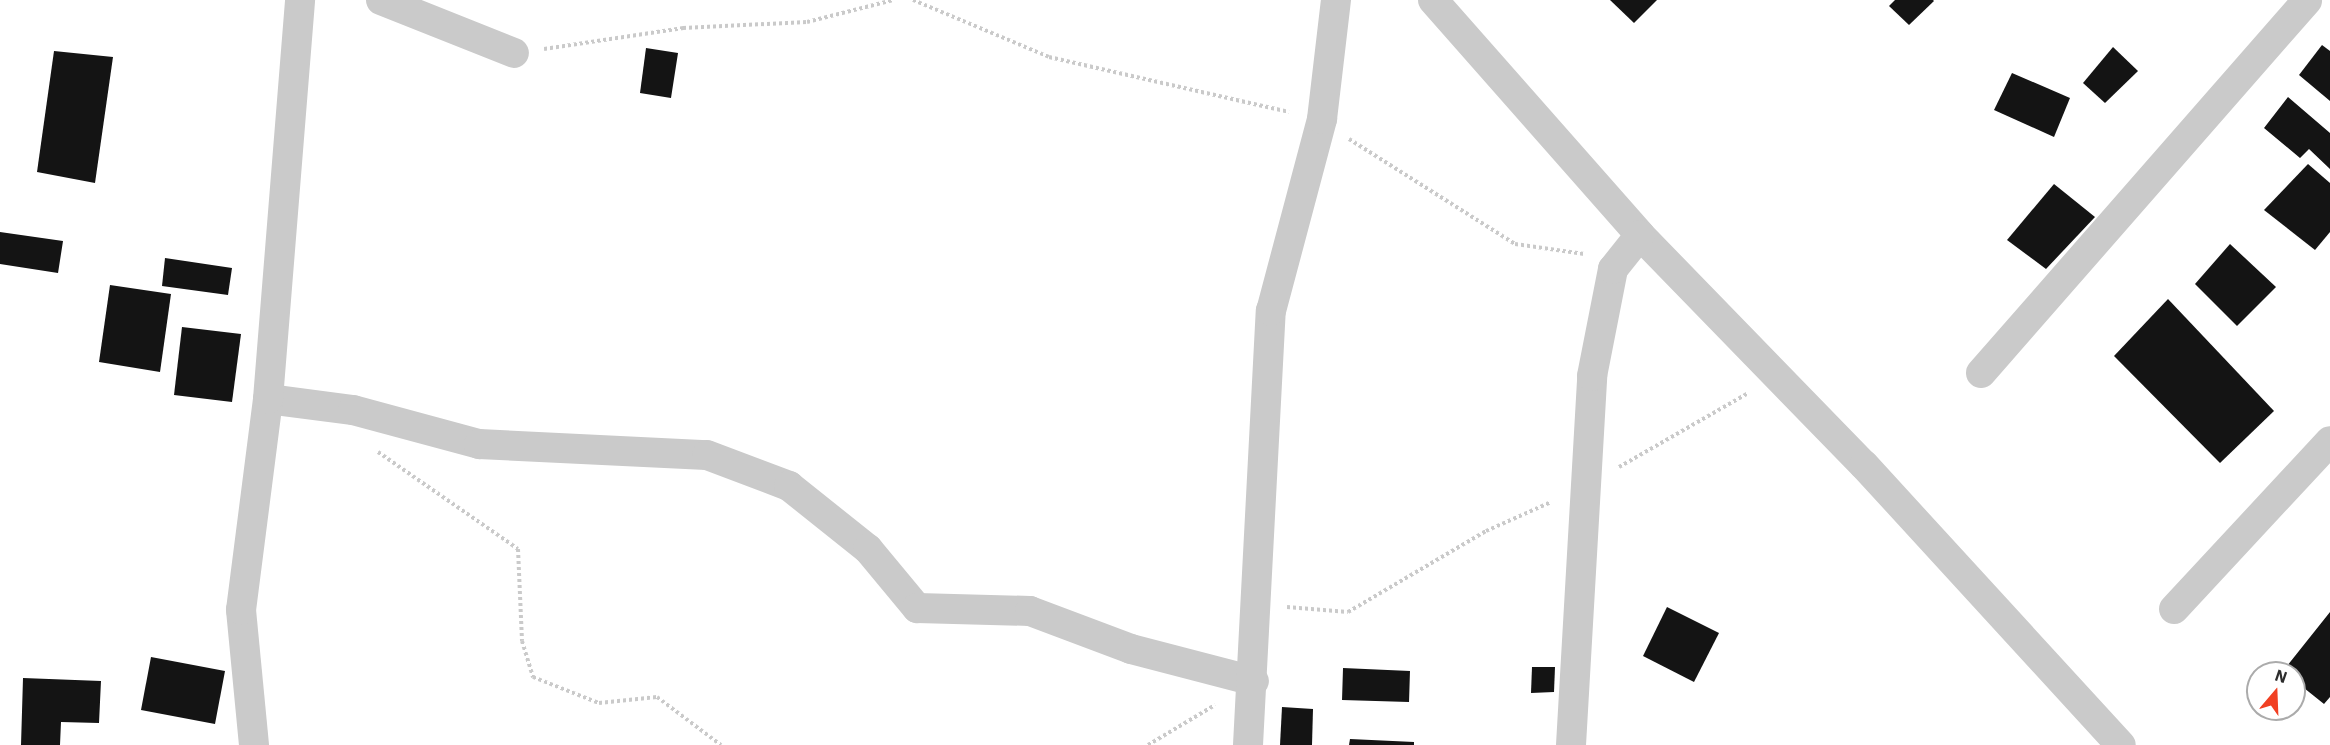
<!DOCTYPE html>
<style>
body{margin:0}
#map{position:relative;width:2330px;height:745px;overflow:hidden;background:#fff;font-family:"IBM Plex Sans",sans-serif}
div>[style]{position:absolute}
.building>*{inset:0;background:#141414}
.path>*{height:4px;margin-top:-2px;transform-origin:0;background:repeating-linear-gradient(90deg,#cacaca 0 3px,transparent 0 6px)}
.street>*{height:30px;margin:-15px;padding:0 15px;transform-origin:15px;border-radius:15px;background:#cacaca}
span{translate:-50% -50%;white-space:nowrap;text-align:center;line-height:1.15;-webkit-text-stroke:6px #fff;paint-order:stroke}
.north{position:absolute;left:2246px;top:661px;width:60px;height:60px;box-sizing:border-box;background:#fff;border:2px solid #ababab;border-radius:50%;rotate:19deg;font-size:16px;font-weight:700;line-height:24px;text-align:center;color:#2d2d2d}
.north::after{content:'';display:block;margin:auto;width:21px;height:27px;background:#f14023;clip-path:polygon(50% 0,100% 100%,50% 72%,0 100%)}
</style>
<div id="map">
<div class="building">
<i style="clip-path:polygon(1610px 0,1657px 0,1634px 23px)"></i>
<i style="clip-path:polygon(1895px 0,1933px 0,1934px 1px,1909px 25px,1889px 6px)"></i>
<i style="clip-path:polygon(2322px 45px,2330px 51px,2330px 101px,2299px 75px)"></i>
<i style="clip-path:polygon(2113px 47px,2138px 71px,2105px 103px,2083px 83px)"></i>
<i style="clip-path:polygon(646px 48px,678px 53px,671px 98px,640px 93px)"></i>
<i style="clip-path:polygon(54px 51px,113px 57px,95px 183px,37px 172px)"></i>
<i style="clip-path:polygon(2012px 73px,2070px 98px,2054px 137px,1994px 110px)"></i>
<i style="clip-path:polygon(2288px 97px,2330px 133px,2330px 169px,2309px 149px,2300px 158px,2264px 128px)"></i>
<i style="clip-path:polygon(2308px 164px,2330px 183px,2330px 232px,2315px 250px,2264px 210px)"></i>
<i style="clip-path:polygon(2054px 184px,2095px 217px,2046px 269px,2007px 240px)"></i>
<i style="clip-path:polygon(0 232px,63px 241px,58px 273px,0 264px)"></i>
<i style="clip-path:polygon(2230px 244px,2276px 287px,2237px 326px,2195px 284px)"></i>
<i style="clip-path:polygon(165px 258px,232px 268px,228px 295px,162px 286px)"></i>
<i style="clip-path:polygon(110px 285px,171px 294px,160px 372px,99px 362px)"></i>
<i style="clip-path:polygon(2168px 299px,2274px 411px,2220px 463px,2114px 356px)"></i>
<i style="clip-path:polygon(182px 327px,241px 334px,232px 402px,174px 395px)"></i>
<i style="clip-path:polygon(1667px 607px,1719px 633px,1694px 682px,1643px 656px)"></i>
<i style="clip-path:polygon(2330px 612px,2330px 697px,2324px 704px,2294px 680px,2294px 673px,2283px 671px)"></i>
<i style="clip-path:polygon(151px 657px,225px 671px,215px 724px,141px 710px)"></i>
<i style="clip-path:polygon(1532px 667px,1555px 667px,1554px 692px,1531px 693px)"></i>
<i style="clip-path:polygon(1343px 668px,1410px 671px,1409px 702px,1342px 700px)"></i>
<i style="clip-path:polygon(23px 678px,101px 681px,99px 723px,61px 722px,60px 745px,21px 745px)"></i>
<i style="clip-path:polygon(1282px 707px,1313px 709px,1312px 745px,1280px 745px)"></i>
<i style="clip-path:polygon(1350px 739px,1414px 742px,1414px 745px,1349px 745px)"></i>
</div>
<div class="path">
<i style="left:913px;top:0;width:147px;rotate:22.7deg"></i>
<i style="left:1049px;top:57px;width:246px;rotate:12.9deg"></i>
<i style="left:544px;top:49px;width:141px;rotate:-8.6deg"></i>
<i style="left:683px;top:28px;width:124px;rotate:-2.8deg"></i>
<i style="left:807px;top:22px;width:89px;rotate:-14.3deg"></i>
<i style="left:1349px;top:139px;width:196px;rotate:32.3deg"></i>
<i style="left:1515px;top:244px;width:70px;rotate:8.2deg"></i>
<i style="left:378px;top:452px;width:170px;rotate:34.7deg"></i>
<i style="left:518px;top:549px;width:92px;rotate:87.5deg"></i>
<i style="left:522px;top:641px;width:38px;rotate:73deg"></i>
<i style="left:533px;top:677px;width:71px;rotate:21.5deg"></i>
<i style="left:599px;top:703px;width:58px;rotate:-5.9deg"></i>
<i style="left:657px;top:697px;width:80px;rotate:36.9deg"></i>
<i style="left:1619px;top:467px;width:149px;rotate:-29.8deg"></i>
<i style="left:1287px;top:607px;width:61px;rotate:4.7deg"></i>
<i style="left:1348px;top:612px;width:160px;rotate:-30.4deg"></i>
<i style="left:1486px;top:531px;width:71px;rotate:-24deg"></i>
<i style="left:1148px;top:745px;width:78px;rotate:-30.8deg"></i>
</div>
<div class="street">
<i style="left:381px;top:0;width:143px;rotate:21.7deg"></i>
<i style="left:1433px;top:0;width:313px;rotate:48.6deg"></i>
<i style="left:1640px;top:235px;width:321px;rotate:45.8deg"></i>
<i style="left:1864px;top:465px;width:380px;rotate:47.5deg"></i>
<i style="left:1981px;top:373px;width:495px;rotate:-48.8deg"></i>
<i style="left:268px;top:399px;width:86px;rotate:7.4deg"></i>
<i style="left:353px;top:410px;width:131px;rotate:15.1deg"></i>
<i style="left:479px;top:444px;width:228px;rotate:2.8deg"></i>
<i style="left:707px;top:455px;width:88px;rotate:20.7deg"></i>
<i style="left:789px;top:486px;width:101px;rotate:38.6deg"></i>
<i style="left:868px;top:549px;width:77px;rotate:50.3deg"></i>
<i style="left:917px;top:608px;width:113px;rotate:1.5deg"></i>
<i style="left:1030px;top:611px;width:108px;rotate:20.6deg"></i>
<i style="left:1131px;top:649px;width:127px;rotate:14.6deg"></i>
<i style="left:2174px;top:609px;width:229px;rotate:-47.1deg"></i>
<i style="left:254px;top:745px;width:136px;rotate:-95.5deg"></i>
<i style="left:241px;top:610px;width:213px;rotate:-82.7deg"></i>
<i style="left:268px;top:399px;width:400px;rotate:-85.4deg"></i>
<i style="left:1248px;top:745px;width:435px;rotate:-87deg"></i>
<i style="left:1271px;top:311px;width:199px;rotate:-75.1deg"></i>
<i style="left:1322px;top:119px;width:120px;rotate:-83.3deg"></i>
<i style="left:1571px;top:745px;width:370px;rotate:-86.7deg"></i>
<i style="left:1592px;top:376px;width:109px;rotate:-78.9deg"></i>
<i style="left:1613px;top:269px;width:43px;rotate:-51.5deg"></i>
</div>
<div class="north">N</div>
</div>
